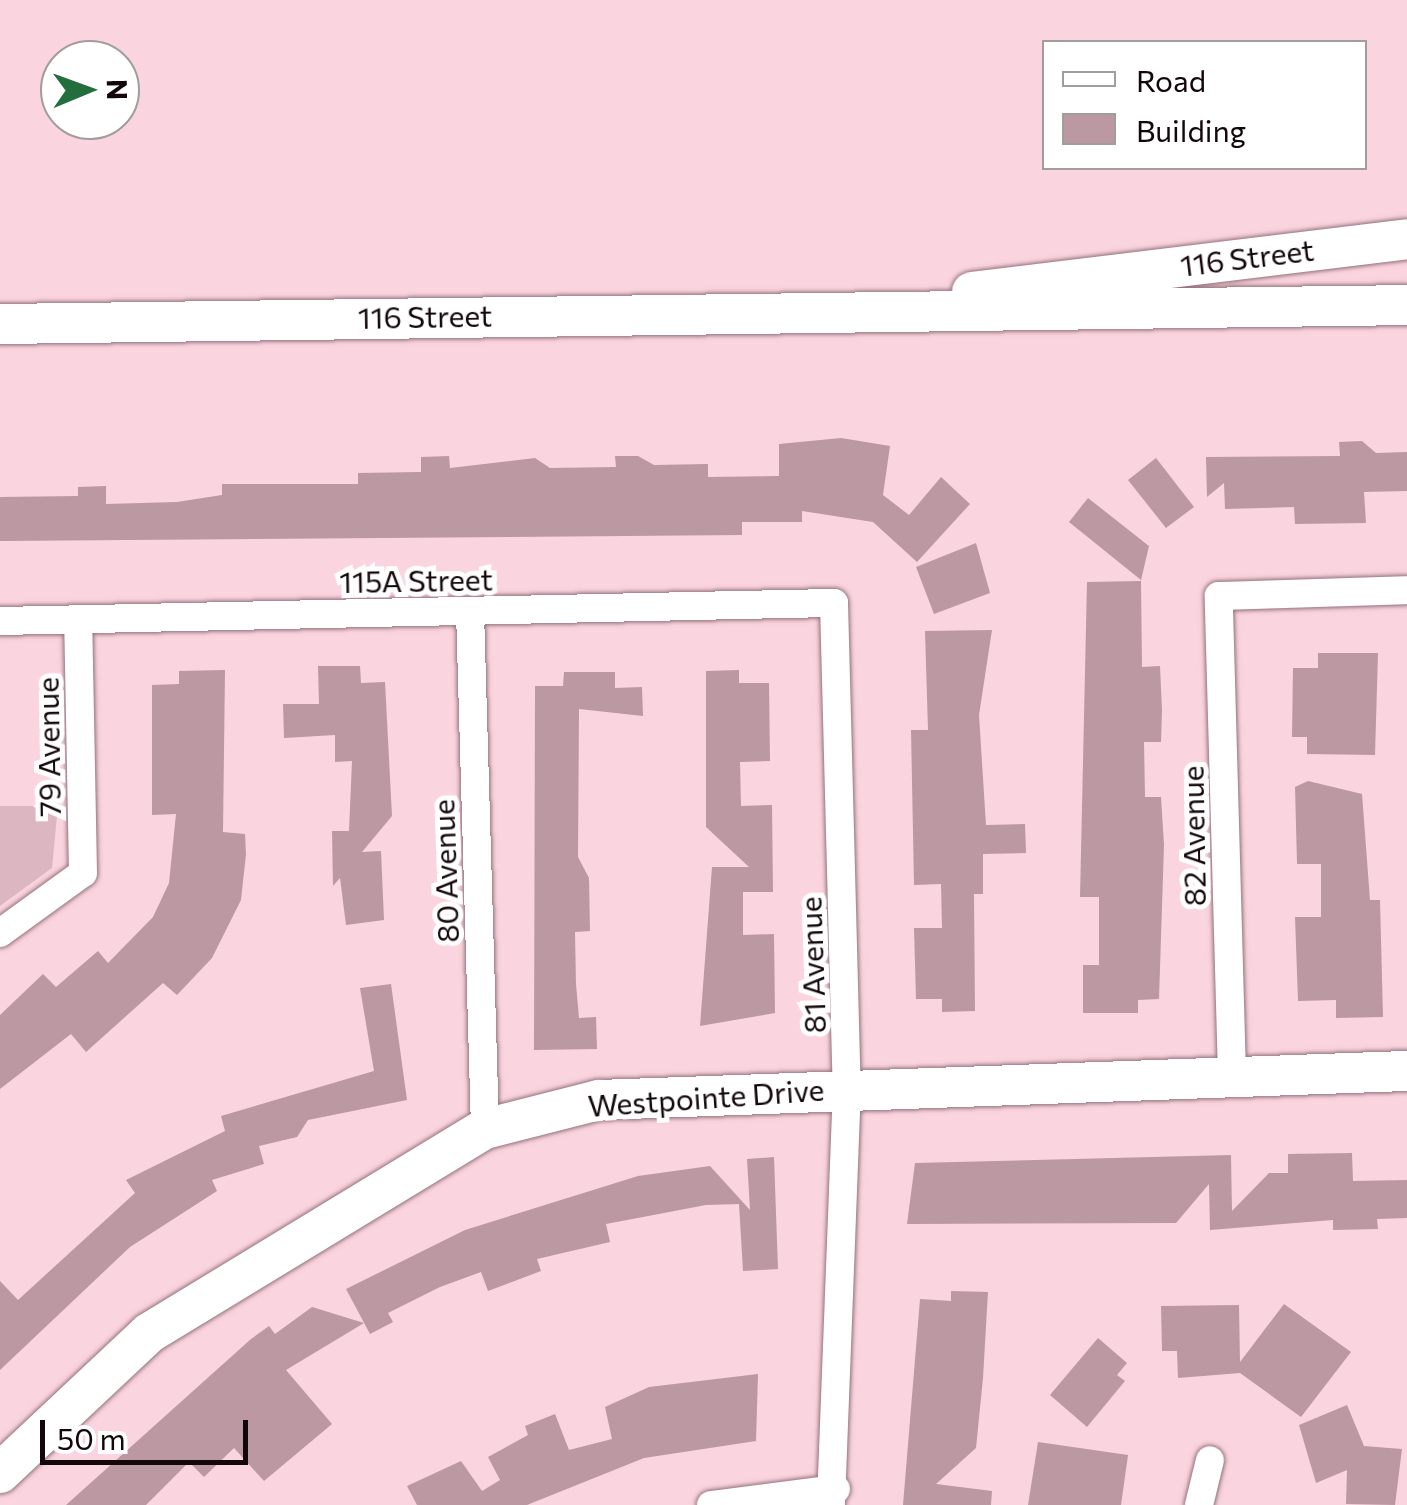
<!DOCTYPE html>
<style>
body{margin:0}
#map{position:relative;width:1407px;height:1505px;overflow:hidden;background:#fad4de;font-family:Commissioner,sans-serif}
div>[style]{position:absolute}
.green>*{inset:0;background:#dcb7c1}
.building>*{inset:0;background:#bc98a2}
.roads{filter:drop-shadow(0 0 2px #94727b) drop-shadow(0 0 2px #94727b)}
.street>*{height:28px;margin:-14px;padding:0 14px;transform-origin:14px;border-radius:14px;background:#fff}
.secondary>*{height:40px;margin:-20px;padding:0 20px;transform-origin:20px;border-radius:20px;background:#fff}
span{translate:-50% -50%;white-space:nowrap;text-align:center;line-height:1.15;-webkit-text-stroke:10px #fff;paint-order:stroke}
.street-label{font-size:30px;color:#13070b}
.legend{position:absolute;left:1042px;top:40px;width:325px;height:130px;box-sizing:border-box;background:#fff;border:2px solid #a19c9d;margin:0;padding:12px 18px;list-style:none;font-size:30px;color:#13070b}
.legend li{display:flex;align-items:center;gap:20px;height:50px}
.legend b{width:50px;border:2px solid #a19c9d}
.north{position:absolute;left:40px;top:40px;width:100px;height:100px;box-sizing:border-box;background:#fff;border:2px solid #a19c9d;border-radius:50%;rotate:89deg;font-size:28px;font-weight:700;line-height:40px;text-align:center;color:#13070b}
.north::after{content:'';display:block;margin:auto;width:35px;height:45px;background:#226e3c;clip-path:polygon(50% 0,100% 100%,50% 72%,0 100%)}
.scale{position:absolute;left:40px;top:1420px;width:208px;height:45px;box-sizing:border-box;border:5px solid #13070b;border-top:0;padding-left:12px;font-size:30px;line-height:35px;white-space:nowrap;color:#13070b;-webkit-text-stroke:8px #fff;paint-order:stroke}
</style>
<div id="map">
<div class="green">
<i style="clip-path:polygon(0 806px,58px 806px,52px 868px,0 906px)"></i>
</div>
<div class="building">
<i style="clip-path:polygon(841px 438px,890px 446px,883px 495px,909px 515px,941px 477px,970px 504px,917px 562px,873px 522px,802px 511px,802px 522px,742px 522px,742px 535px,0 541px,0 497px,78px 496px,78px 487px,106px 486px,106px 504px,177px 502px,222px 495px,222px 484px,358px 484px,358px 473px,421px 472px,421px 457px,449px 456px,450px 468px,535px 458px,550px 468px,616px 467px,615px 456px,638px 456px,654px 465px,708px 464px,708px 477px,779px 476px,779px 444px)"></i>
<i style="clip-path:polygon(1362px 441px,1376px 453px,1407px 452px,1407px 491px,1364px 492px,1366px 523px,1295px 524px,1294px 507px,1225px 509px,1224px 483px,1207px 497px,1206px 457px,1340px 456px,1339px 442px)"></i>
<i style="clip-path:polygon(1156px 458px,1194px 507px,1166px 528px,1128px 480px)"></i>
<i style="clip-path:polygon(1088px 498px,1149px 546px,1141px 580px,1069px 522px)"></i>
<i style="clip-path:polygon(976px 543px,990px 593px,934px 614px,916px 567px)"></i>
<i style="clip-path:polygon(1141px 581px,1142px 667px,1160px 666px,1162px 710px,1161px 742px,1144px 742px,1145px 797px,1161px 797px,1164px 845px,1159px 999px,1138px 1000px,1138px 1013px,1083px 1013px,1083px 965px,1099px 965px,1099px 897px,1080px 897px,1087px 582px)"></i>
<i style="clip-path:polygon(992px 630px,979px 715px,986px 825px,1025px 824px,1026px 853px,983px 854px,983px 894px,974px 894px,975px 1011px,942px 1012px,942px 999px,916px 999px,914px 928px,942px 928px,941px 884px,914px 885px,911px 730px,928px 730px,925px 631px)"></i>
<i style="clip-path:polygon(1318px 653px,1378px 653px,1375px 755px,1307px 754px,1307px 737px,1292px 737px,1293px 668px,1318px 668px)"></i>
<i style="clip-path:polygon(318px 666px,360px 666px,361px 683px,385px 682px,392px 816px,362px 852px,381px 851px,384px 920px,346px 925px,340px 878px,333px 886px,332px 831px,349px 831px,352px 761px,335px 762px,335px 735px,284px 738px,283px 704px,319px 704px)"></i>
<i style="clip-path:polygon(225px 670px,223px 832px,245px 834px,246px 854px,241px 900px,212px 958px,177px 995px,163px 983px,86px 1052px,71px 1034px,0 1089px,0 1015px,43px 974px,56px 987px,98px 951px,108px 963px,153px 917px,169px 883px,176px 814px,152px 815px,152px 685px,179px 684px,179px 671px)"></i>
<i style="clip-path:polygon(739px 670px,739px 683px,769px 683px,770px 761px,740px 762px,741px 806px,772px 805px,773px 892px,743px 892px,743px 935px,774px 934px,775px 1013px,700px 1026px,712px 867px,749px 867px,706px 827px,706px 671px)"></i>
<i style="clip-path:polygon(564px 672px,615px 672px,615px 688px,642px 687px,643px 716px,579px 709px,578px 857px,589px 878px,590px 931px,575px 932px,576px 984px,579px 1018px,596px 1017px,597px 1049px,534px 1050px,535px 686px,563px 686px)"></i>
<i style="clip-path:polygon(1308px 781px,1362px 794px,1370px 900px,1380px 900px,1383px 1017px,1336px 1018px,1336px 1000px,1298px 1001px,1295px 917px,1321px 917px,1321px 864px,1297px 864px,1295px 787px)"></i>
<i style="clip-path:polygon(391px 984px,407px 1100px,308px 1120px,297px 1137px,259px 1146px,264px 1164px,212px 1180px,217px 1191px,130px 1247px,0 1370px,0 1281px,18px 1300px,135px 1193px,126px 1180px,225px 1131px,221px 1116px,374px 1071px,360px 988px)"></i>
<i style="clip-path:polygon(1352px 1153px,1353px 1181px,1407px 1180px,1407px 1218px,1377px 1219px,1378px 1229px,1333px 1230px,1333px 1220px,1210px 1230px,1209px 1184px,1176px 1223px,907px 1224px,915px 1163px,1231px 1155px,1232px 1211px,1269px 1173px,1288px 1173px,1288px 1154px)"></i>
<i style="clip-path:polygon(774px 1157px,778px 1269px,743px 1271px,739px 1204px,706px 1205px,606px 1224px,610px 1242px,537px 1259px,541px 1271px,488px 1291px,481px 1272px,440px 1287px,388px 1313px,393px 1322px,370px 1334px,346px 1289px,465px 1230px,638px 1176px,710px 1166px,750px 1210px,747px 1159px)"></i>
<i style="clip-path:polygon(951px 1291px,988px 1292px,983px 1378px,976px 1448px,936px 1484px,992px 1491px,991px 1505px,903px 1505px,920px 1299px,951px 1301px)"></i>
<i style="clip-path:polygon(1284px 1304px,1351px 1352px,1301px 1417px,1240px 1373px,1178px 1378px,1177px 1351px,1162px 1351px,1161px 1306px,1239px 1305px,1240px 1362px)"></i>
<i style="clip-path:polygon(312px 1307px,364px 1323px,286px 1370px,332px 1424px,264px 1481px,234px 1448px,204px 1477px,189px 1462px,146px 1505px,66px 1505px,251px 1339px,269px 1326px,275px 1334px)"></i>
<i style="clip-path:polygon(1098px 1338px,1127px 1363px,1117px 1375px,1125px 1381px,1087px 1427px,1050px 1395px)"></i>
<i style="clip-path:polygon(758px 1374px,756px 1441px,644px 1458px,527px 1505px,417px 1505px,407px 1486px,461px 1461px,482px 1491px,500px 1480px,488px 1457px,528px 1435px,525px 1426px,555px 1414px,569px 1450px,612px 1439px,605px 1407px,649px 1387px)"></i>
<i style="clip-path:polygon(1347px 1405px,1364px 1446px,1402px 1449px,1395px 1505px,1346px 1504px,1347px 1470px,1316px 1483px,1299px 1425px)"></i>
<i style="clip-path:polygon(1038px 1442px,1128px 1455px,1121px 1505px,1028px 1505px)"></i>
</div>
<div class="roads">
<div class="street">
<i style="left:470px;top:611px;width:518px;rotate:88.34deg"></i>
<i style="left:0;top:621px;width:834px;rotate:-1.24deg"></i>
<i style="left:834px;top:603px;width:483px;rotate:88.5deg"></i>
<i style="left:847px;top:1086px;width:419px;rotate:92.2deg"></i>
<i style="left:0;top:933px;width:102px;rotate:-35.9deg"></i>
<i style="left:83px;top:873px;width:253px;rotate:-91.1deg"></i>
<i style="left:1232px;top:1075px;width:479px;rotate:-91.6deg"></i>
<i style="left:1219px;top:596px;width:188px;rotate:-1.8deg"></i>
<i style="left:711px;top:1505px;width:126px;rotate:-7.3deg"></i>
<i style="left:1199px;top:1505px;width:46px;rotate:-76.3deg"></i>
</div>
<div class="secondary">
<i style="left:972px;top:292px;width:438px;rotate:-6.9deg"></i>
<i style="left:0;top:324px;width:1407px;rotate:-0.77deg"></i>
<i style="left:0;top:1473px;width:204px;rotate:-43.2deg"></i>
<i style="left:149px;top:1333px;width:393px;rotate:-31.3deg"></i>
<i style="left:485px;top:1129px;width:118px;rotate:-14.3deg"></i>
<i style="left:599px;top:1100px;width:809px;rotate:-2.06deg"></i>
</div>
</div>
<div class="street-label">
<span style="left:1247px;top:257px;rotate:-7deg">116 Street</span>
<span style="left:425px;top:316px;rotate:-1deg">116 Street</span>
<span style="left:416px;top:580px;rotate:-1deg">115A Street</span>
<span style="left:48px;top:747px;rotate:-91deg">79 Avenue</span>
<span style="left:1193px;top:836px;rotate:-91deg">82 Avenue</span>
<span style="left:445px;top:871px;rotate:-92deg">80 Avenue</span>
<span style="left:812px;top:965px;rotate:-92deg">81 Avenue</span>
<span style="left:706px;top:1097px;rotate:-4deg">Westpointe Drive</span>
</div>
<ul class="legend">
<li><b style="height:12px;background:#fff"></b>Road</li>
<li><b style="height:28px;background:#bc98a2"></b>Building</li>
</ul>
<div class="north">N</div>
<div class="scale">50 m</div>
</div>
